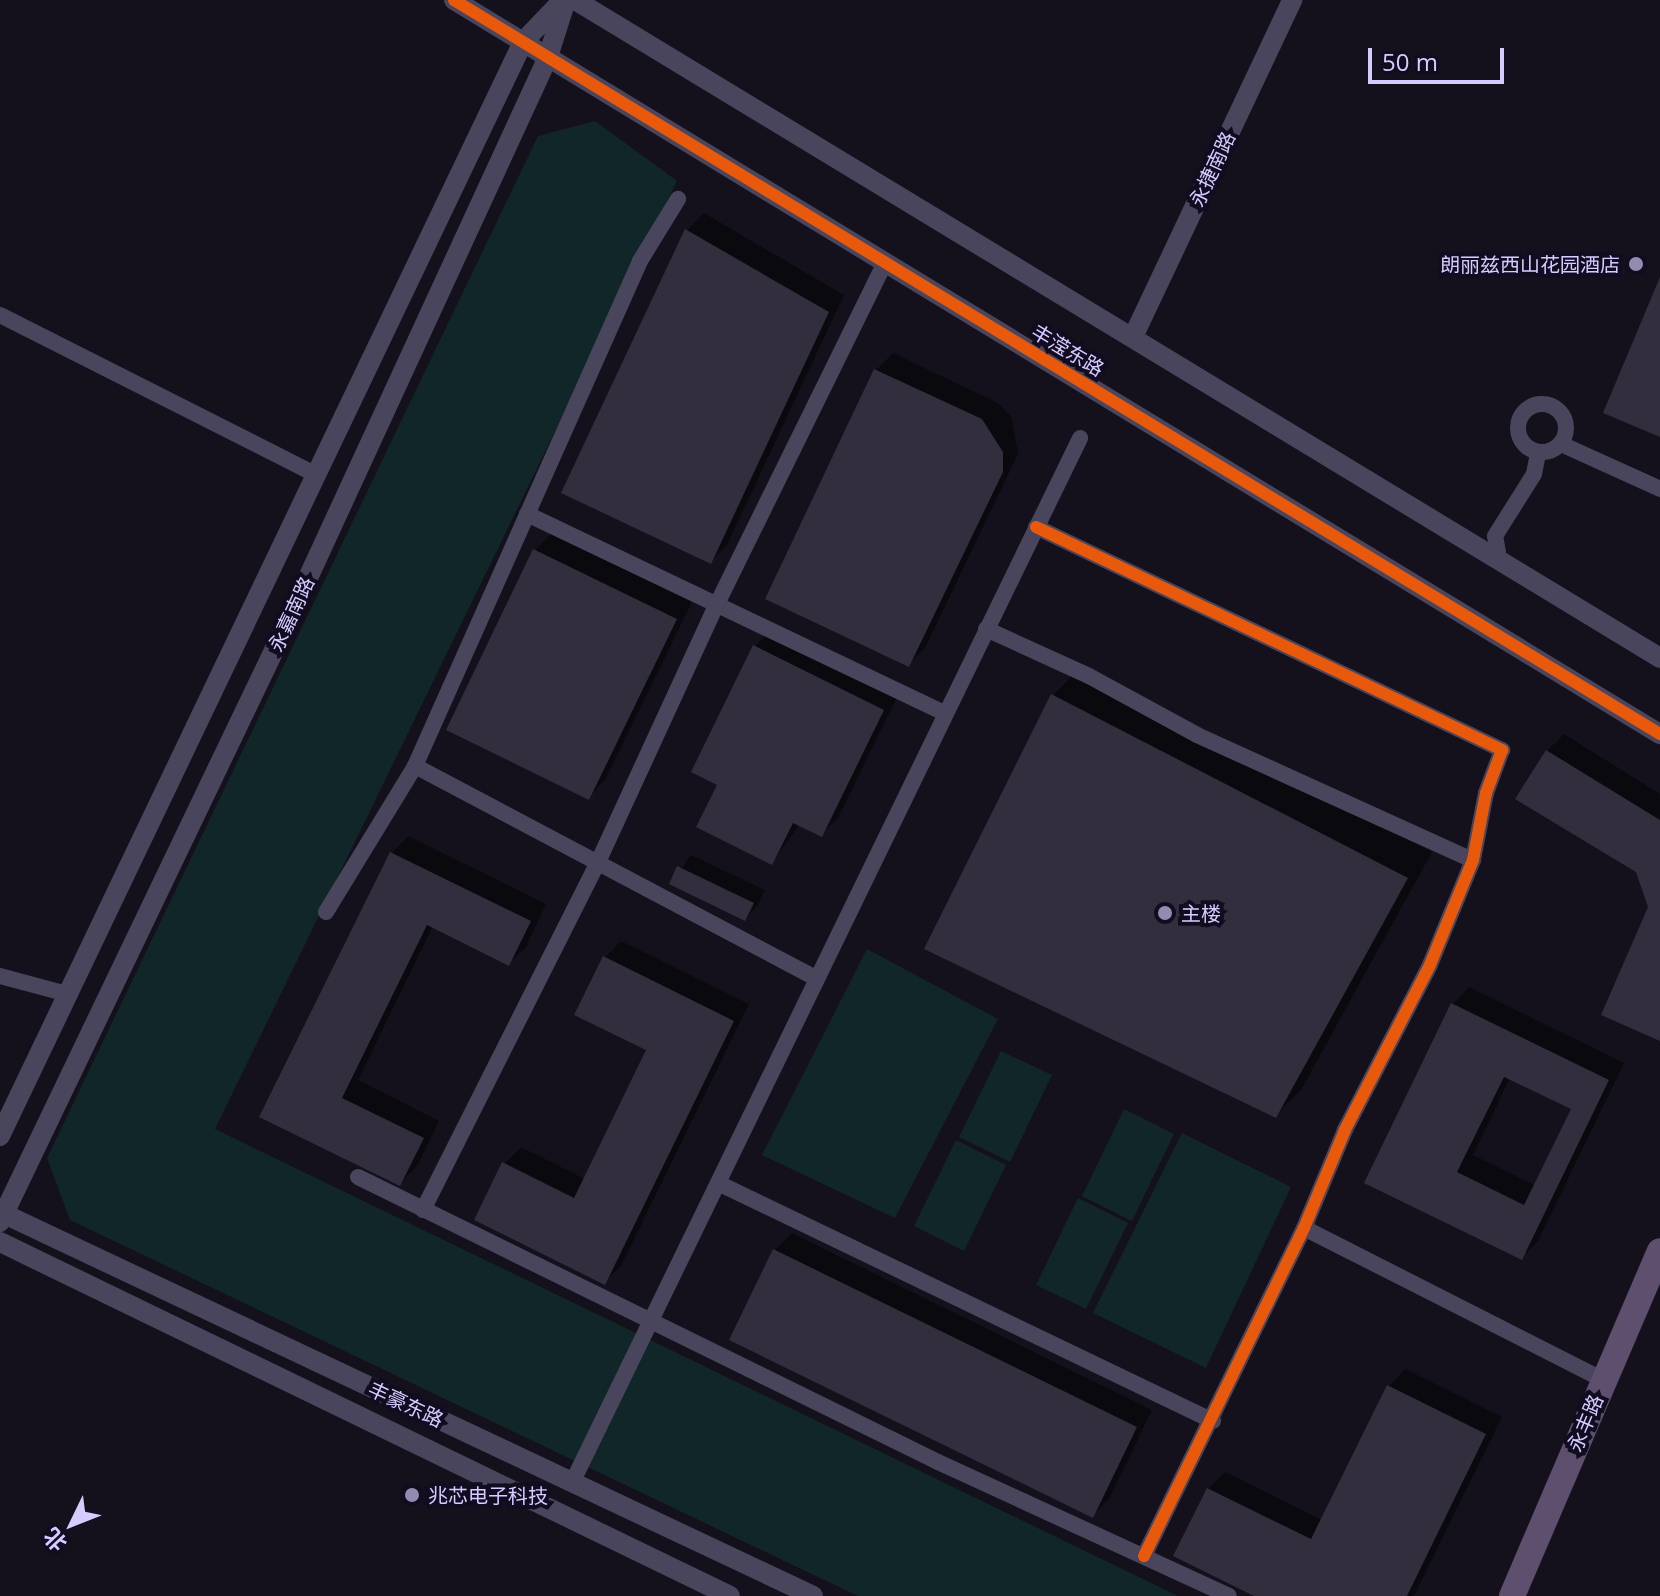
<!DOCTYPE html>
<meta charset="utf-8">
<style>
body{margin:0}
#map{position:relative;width:1660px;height:1596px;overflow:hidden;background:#14111c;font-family:"Open Sans","Noto Sans SC",sans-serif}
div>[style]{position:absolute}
.green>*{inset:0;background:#102629}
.shadow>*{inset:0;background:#0007}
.building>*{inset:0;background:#322e3e}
.minor>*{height:16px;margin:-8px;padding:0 8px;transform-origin:8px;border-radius:8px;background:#49455d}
.minor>.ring{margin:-8px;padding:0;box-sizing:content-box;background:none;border:16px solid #49455d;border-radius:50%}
.tertiary>*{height:20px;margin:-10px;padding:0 10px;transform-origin:10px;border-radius:10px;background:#49455d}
.primary>*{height:26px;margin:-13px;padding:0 13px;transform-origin:13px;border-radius:13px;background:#5f4f6e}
.cycleway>*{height:12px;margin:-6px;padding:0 6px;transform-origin:6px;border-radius:6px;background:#e8590c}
.dots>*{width:22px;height:22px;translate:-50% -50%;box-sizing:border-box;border:4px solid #120c21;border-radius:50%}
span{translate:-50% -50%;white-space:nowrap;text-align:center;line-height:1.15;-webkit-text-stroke:8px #120c21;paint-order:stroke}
.street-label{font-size:20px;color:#d7ccff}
.poi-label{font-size:20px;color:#d7ccff}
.right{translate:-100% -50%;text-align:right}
.left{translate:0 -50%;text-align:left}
.north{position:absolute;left:32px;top:1484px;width:80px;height:80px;-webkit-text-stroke:6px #120c21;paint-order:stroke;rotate:227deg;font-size:22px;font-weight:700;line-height:32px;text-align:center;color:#d7ccff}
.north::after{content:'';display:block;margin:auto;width:28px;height:36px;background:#d7ccff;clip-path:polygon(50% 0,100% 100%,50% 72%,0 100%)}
.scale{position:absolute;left:1368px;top:48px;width:136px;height:36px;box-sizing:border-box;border:4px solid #d7ccff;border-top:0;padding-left:10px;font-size:24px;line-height:28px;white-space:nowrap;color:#d7ccff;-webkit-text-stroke:6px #120c21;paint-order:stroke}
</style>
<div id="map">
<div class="green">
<i style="clip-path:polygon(595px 121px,677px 181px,215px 1129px,1178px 1596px,858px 1596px,70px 1220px,47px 1158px,538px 136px)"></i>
<i style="clip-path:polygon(867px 949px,998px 1019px,895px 1218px,762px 1155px)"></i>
<i style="clip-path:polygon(1001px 1051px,1052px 1075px,1010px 1162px,959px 1137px)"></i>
<i style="clip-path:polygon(1124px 1109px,1174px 1134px,1132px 1221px,1082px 1196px)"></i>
<i style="clip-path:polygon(1182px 1133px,1291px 1187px,1206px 1368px,1093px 1313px)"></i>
<i style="clip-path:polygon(956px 1140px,1006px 1165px,964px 1251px,914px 1226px)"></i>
<i style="clip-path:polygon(1078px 1198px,1128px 1223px,1086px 1309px,1036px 1285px)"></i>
</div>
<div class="shadow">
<i style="clip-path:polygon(704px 213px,844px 295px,727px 545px,711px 561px,564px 492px,687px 230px)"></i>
<i style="clip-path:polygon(893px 353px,998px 403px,1012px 418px,1018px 454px,925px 648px,908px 665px,876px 370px)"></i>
<i style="clip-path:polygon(552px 533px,692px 602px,605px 780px,589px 797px,535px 550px)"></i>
<i style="clip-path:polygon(771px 630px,899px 693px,838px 818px,821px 834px,800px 824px,772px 862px,720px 784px,755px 646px)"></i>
<i style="clip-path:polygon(1078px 670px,1432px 852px,1301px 1090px,1275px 1115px,927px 948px,1053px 695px)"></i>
<i style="clip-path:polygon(1564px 734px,1660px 794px,1660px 1038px,1651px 907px,1637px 871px,1547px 751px)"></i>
<i style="clip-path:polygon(408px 836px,546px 904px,526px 947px,509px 963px,433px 926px,358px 1080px,439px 1121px,417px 1166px,400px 1183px,262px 1116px,392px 853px)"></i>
<i style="clip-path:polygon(691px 855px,765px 890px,757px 906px,745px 919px,671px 883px)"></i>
<i style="clip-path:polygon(621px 941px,749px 1004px,621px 1266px,604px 1282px,504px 1164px,521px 1147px,585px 1179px,649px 1049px,605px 957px)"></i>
<i style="clip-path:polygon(evenodd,1469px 987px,1624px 1063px,1538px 1241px,1521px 1258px,1366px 1182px,1453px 1004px,1469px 987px,1510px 1078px,1573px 1108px,1536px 1186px,1473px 1155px,1510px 1078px)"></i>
<i style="clip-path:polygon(792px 1233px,1152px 1410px,1109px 1499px,1092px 1516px,775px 1250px)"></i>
<i style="clip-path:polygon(1405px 1369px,1502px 1417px,1414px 1596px,1259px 1596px,1208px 1489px,1225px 1472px,1322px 1520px,1389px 1386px)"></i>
</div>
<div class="building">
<i style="clip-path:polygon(685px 229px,829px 312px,711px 564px,561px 493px)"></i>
<i style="clip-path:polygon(1660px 277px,1660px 437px,1603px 413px)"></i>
<i style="clip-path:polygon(874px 369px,982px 419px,1003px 452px,1003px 472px,909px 667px,765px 599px)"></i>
<i style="clip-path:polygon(533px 549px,677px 619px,589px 800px,446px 730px)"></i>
<i style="clip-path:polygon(753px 645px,884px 710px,822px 837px,793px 823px,772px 865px,696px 827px,717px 785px,691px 772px)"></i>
<i style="clip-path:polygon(1051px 694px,1408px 878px,1276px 1118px,924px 949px)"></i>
<i style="clip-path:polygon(1546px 750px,1660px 820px,1660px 1041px,1601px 1015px,1648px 907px,1636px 872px,1515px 799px)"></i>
<i style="clip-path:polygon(390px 852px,531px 921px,509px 966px,427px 925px,342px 1098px,424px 1138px,400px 1186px,259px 1117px)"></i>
<i style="clip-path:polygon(677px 866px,754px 903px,745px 921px,669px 884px)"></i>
<i style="clip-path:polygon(603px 956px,734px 1021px,605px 1285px,474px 1220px,502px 1162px,574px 1198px,646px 1050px,574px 1015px)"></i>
<i style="clip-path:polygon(evenodd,1451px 1003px,1609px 1080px,1522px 1260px,1364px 1183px,1451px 1003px,1504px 1077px,1571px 1109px,1524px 1205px,1457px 1172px,1504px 1077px)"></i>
<i style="clip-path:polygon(773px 1249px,1137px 1427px,1093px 1518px,729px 1340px)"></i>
<i style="clip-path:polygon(1387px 1385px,1486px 1434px,1407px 1596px,1254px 1596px,1173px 1556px,1207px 1488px,1311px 1539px)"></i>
</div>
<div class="minor">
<i style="left:0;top:315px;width:355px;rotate:26.8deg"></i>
<i class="ring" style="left:1518px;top:404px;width:32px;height:32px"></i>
<i style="left:1561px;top:444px;width:109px;rotate:24.4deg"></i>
<i style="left:527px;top:514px;width:462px;rotate:25.5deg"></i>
<i style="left:1036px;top:527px;width:517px;rotate:25.57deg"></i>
<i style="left:1502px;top:750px;width:46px;rotate:110.4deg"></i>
<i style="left:1486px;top:793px;width:68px;rotate:101deg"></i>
<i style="left:1473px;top:860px;width:113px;rotate:112.3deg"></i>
<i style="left:1430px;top:965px;width:186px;rotate:117.3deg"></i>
<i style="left:1345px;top:1130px;width:106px;rotate:112.7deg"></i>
<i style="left:1304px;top:1228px;width:365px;rotate:116deg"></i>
<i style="left:1499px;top:558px;width:22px;rotate:-100deg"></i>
<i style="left:1495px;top:536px;width:73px;rotate:-57.8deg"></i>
<i style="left:1534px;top:474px;width:21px;rotate:-79deg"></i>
<i style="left:986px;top:629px;width:113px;rotate:24.5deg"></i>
<i style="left:1089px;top:676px;width:123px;rotate:28.6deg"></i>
<i style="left:1197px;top:735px;width:303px;rotate:24.4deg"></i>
<i style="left:415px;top:766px;width:454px;rotate:27.9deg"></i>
<i style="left:326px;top:912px;width:171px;rotate:-58.6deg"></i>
<i style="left:415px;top:766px;width:553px;rotate:-65.98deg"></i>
<i style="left:640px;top:261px;width:73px;rotate:-58.5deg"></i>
<i style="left:0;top:976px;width:69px;rotate:15deg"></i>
<i style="left:358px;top:1177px;width:646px;rotate:26.17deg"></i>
<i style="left:938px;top:1462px;width:320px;rotate:24.7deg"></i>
<i style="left:720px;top:1184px;width:547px;rotate:25.68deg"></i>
<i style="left:423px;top:1210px;width:392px;rotate:-63.3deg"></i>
<i style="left:599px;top:860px;width:282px;rotate:-65.3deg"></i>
<i style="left:717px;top:604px;width:381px;rotate:-63.8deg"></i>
<i style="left:1304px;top:1228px;width:335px;rotate:26.9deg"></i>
<i style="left:572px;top:1483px;width:1162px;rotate:-64.07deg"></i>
</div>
<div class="tertiary">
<i style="left:454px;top:0;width:1412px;rotate:31.33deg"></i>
<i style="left:575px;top:0;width:1269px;rotate:31.23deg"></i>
<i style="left:1133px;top:337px;width:373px;rotate:-64.7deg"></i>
<i style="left:0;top:1136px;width:1213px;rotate:-64.45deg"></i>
<i style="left:523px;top:42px;width:58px;rotate:-46.4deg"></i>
<i style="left:0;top:1212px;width:899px;rotate:25.28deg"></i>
<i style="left:0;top:1222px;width:671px;rotate:-64.39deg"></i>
<i style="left:290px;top:617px;width:617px;rotate:-65.26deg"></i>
<i style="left:548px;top:57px;width:60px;rotate:-72.5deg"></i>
<i style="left:0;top:1242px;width:811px;rotate:25.87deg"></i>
</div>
<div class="primary">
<i style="left:1512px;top:1596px;width:375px;rotate:-66.8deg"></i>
</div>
<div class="cycleway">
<i style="left:454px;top:0;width:1412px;rotate:31.33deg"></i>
<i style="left:1036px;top:527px;width:517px;rotate:25.57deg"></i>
<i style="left:1502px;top:750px;width:46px;rotate:110.4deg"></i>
<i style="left:1486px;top:793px;width:68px;rotate:101deg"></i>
<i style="left:1473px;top:860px;width:113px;rotate:112.3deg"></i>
<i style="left:1430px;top:965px;width:186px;rotate:117.3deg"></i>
<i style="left:1345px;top:1130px;width:106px;rotate:112.7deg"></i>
<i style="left:1304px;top:1228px;width:365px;rotate:116deg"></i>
</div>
<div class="dots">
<i style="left:1636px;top:264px;background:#938bb0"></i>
<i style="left:1165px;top:913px;background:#938bb0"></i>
<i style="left:412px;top:1495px;background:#938bb0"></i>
</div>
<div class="street-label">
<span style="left:1212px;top:169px;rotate:-65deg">永捷南路</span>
<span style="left:1068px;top:350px;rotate:31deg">丰滢东路</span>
<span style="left:291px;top:614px;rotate:-65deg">永嘉南路</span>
<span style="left:406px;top:1404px;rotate:25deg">丰豪东路</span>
<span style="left:1585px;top:1423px;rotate:-67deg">永丰路</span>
</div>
<div class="poi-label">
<span class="right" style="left:1620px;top:264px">朗丽兹西山花园酒店</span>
<span class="left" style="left:1181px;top:913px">主楼</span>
<span class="left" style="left:428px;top:1495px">兆芯电子科技</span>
</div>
<div class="north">北</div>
<div class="scale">50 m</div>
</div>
